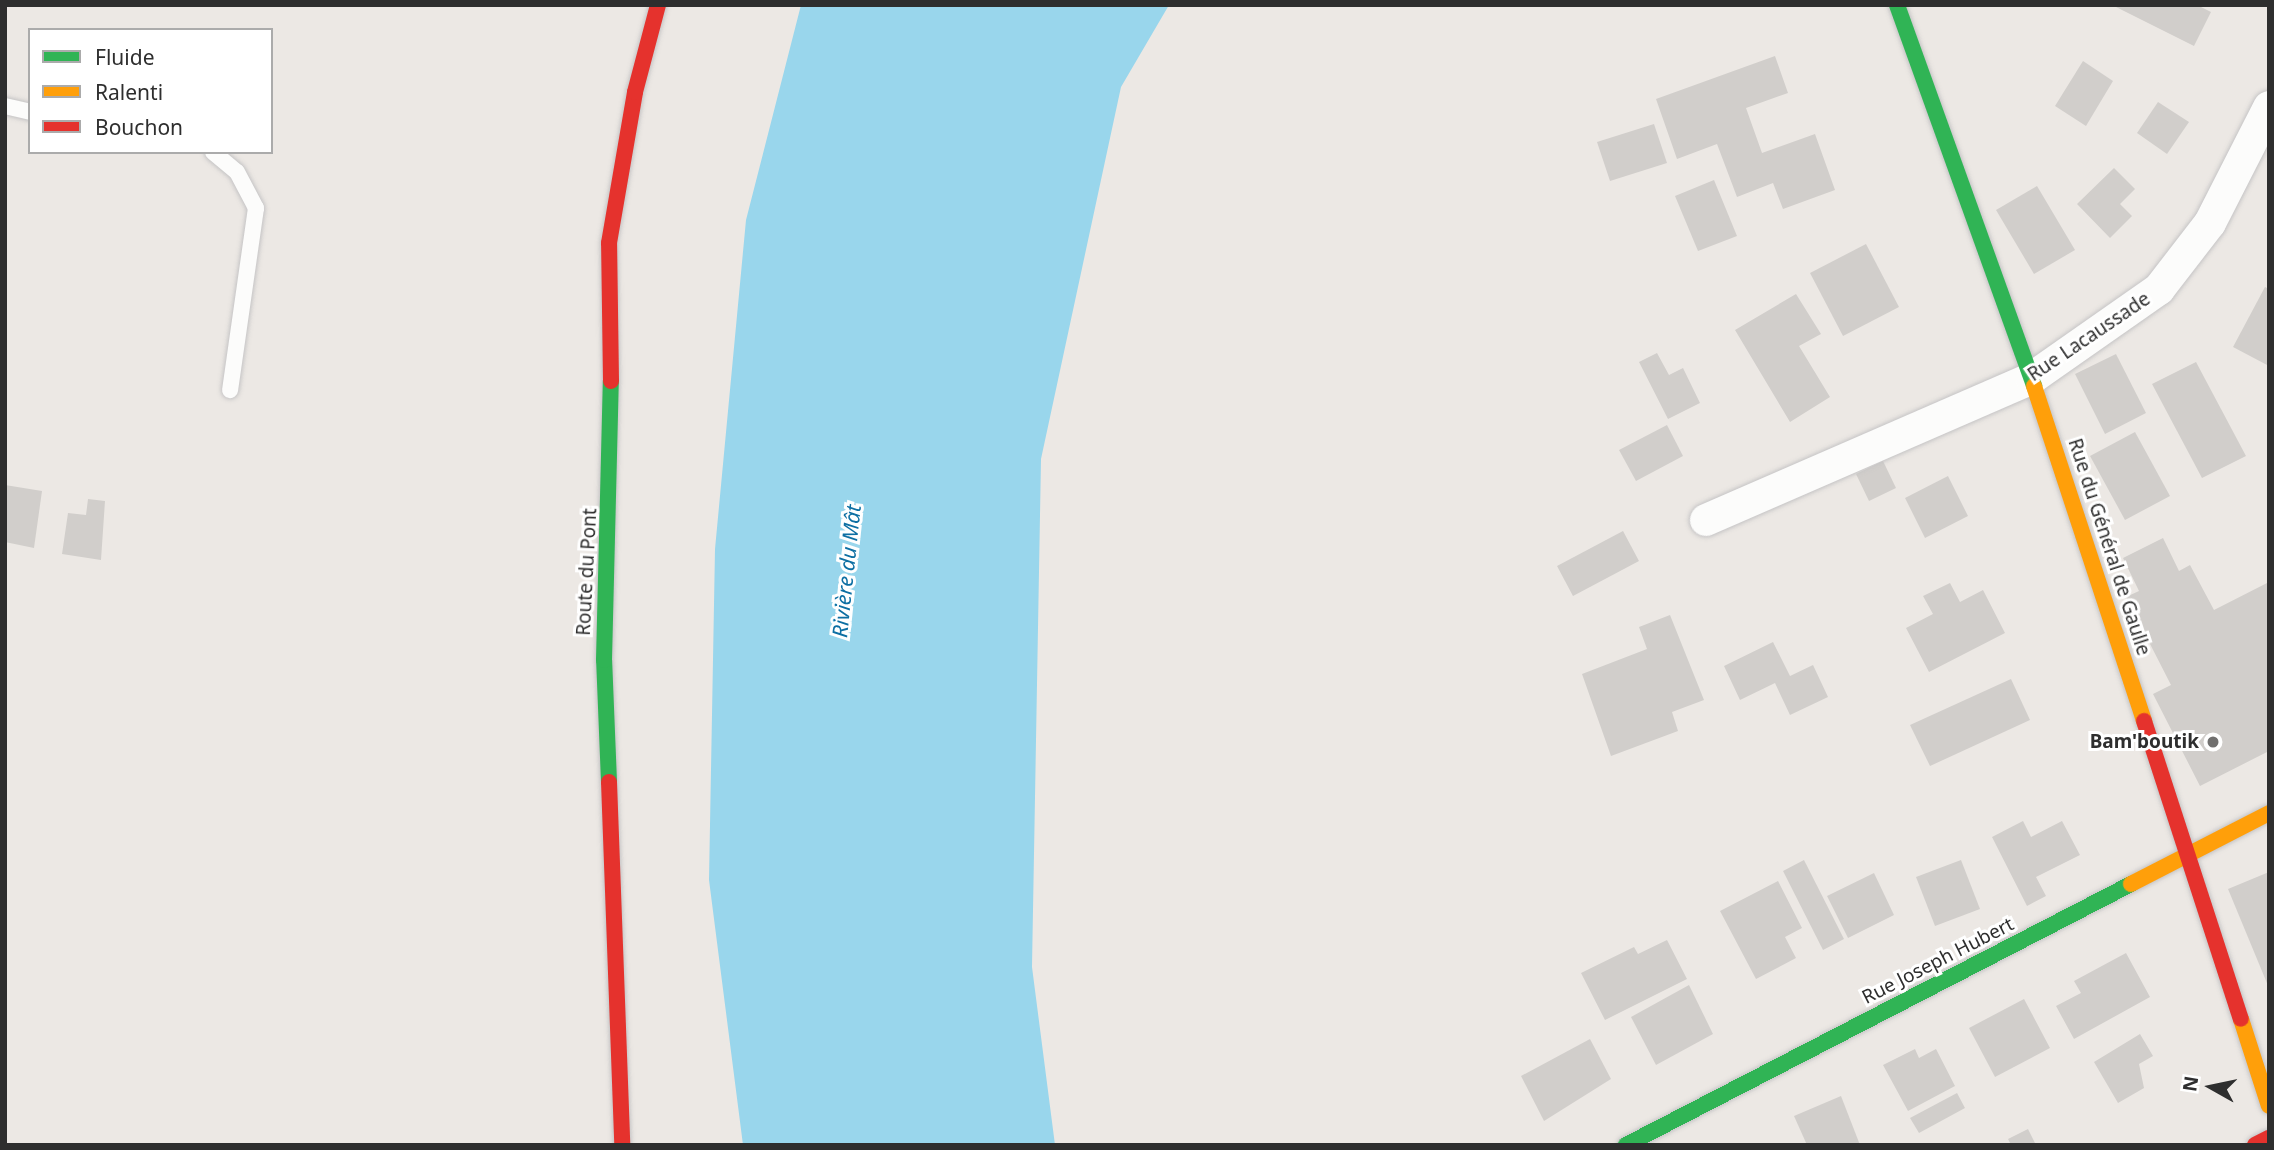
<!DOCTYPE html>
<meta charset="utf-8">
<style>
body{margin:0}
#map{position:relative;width:2274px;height:1150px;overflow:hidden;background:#ece8e4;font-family:"Noto Sans",sans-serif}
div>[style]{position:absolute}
.water>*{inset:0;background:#99d6ec}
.building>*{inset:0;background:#d1cecb}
.roads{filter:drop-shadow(0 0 2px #c5c4c5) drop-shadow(0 0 2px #c5c4c5)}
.lane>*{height:16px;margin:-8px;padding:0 8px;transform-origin:8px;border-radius:8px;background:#fcfcfb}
.street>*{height:32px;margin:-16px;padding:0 16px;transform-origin:16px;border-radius:16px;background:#fcfcfb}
.fast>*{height:16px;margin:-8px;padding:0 8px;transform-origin:8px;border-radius:8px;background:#30b455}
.slow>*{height:16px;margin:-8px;padding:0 8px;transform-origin:8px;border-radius:8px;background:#ff9f0a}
.jam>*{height:16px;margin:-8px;padding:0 8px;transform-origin:8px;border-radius:8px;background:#e5322d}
.dots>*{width:19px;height:19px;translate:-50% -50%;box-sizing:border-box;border:4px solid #fff;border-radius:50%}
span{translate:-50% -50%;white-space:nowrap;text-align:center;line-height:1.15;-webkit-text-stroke:6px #fff;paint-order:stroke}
.street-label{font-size:19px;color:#2e2e2e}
.poi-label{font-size:19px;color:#2e2e2e;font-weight:700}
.right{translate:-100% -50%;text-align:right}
.water-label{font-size:21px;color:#0d6fa3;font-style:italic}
.frame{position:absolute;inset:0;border:7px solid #2e2e2e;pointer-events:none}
.legend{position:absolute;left:28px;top:28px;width:245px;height:126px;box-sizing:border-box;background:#fff;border:2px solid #ababab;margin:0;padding:9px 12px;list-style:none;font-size:21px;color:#2e2e2e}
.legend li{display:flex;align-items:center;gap:14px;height:35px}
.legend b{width:35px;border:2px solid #ababab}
.north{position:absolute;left:2176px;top:1052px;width:70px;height:70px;-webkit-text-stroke:5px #fff;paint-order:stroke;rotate:279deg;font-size:19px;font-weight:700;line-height:28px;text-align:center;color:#2e2e2e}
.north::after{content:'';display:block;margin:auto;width:24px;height:32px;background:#2e2e2e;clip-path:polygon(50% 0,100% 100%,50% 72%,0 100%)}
</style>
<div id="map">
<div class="water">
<i style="clip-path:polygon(801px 5px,1169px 5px,1121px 87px,1041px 459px,1032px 967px,1055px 1145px,743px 1145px,709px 880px,715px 549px,746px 220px)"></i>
</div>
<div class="building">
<i style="clip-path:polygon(2112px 5px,2197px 5px,2211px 12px,2194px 46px)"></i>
<i style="clip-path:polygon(1775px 56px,1788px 93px,1746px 108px,1762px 153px,1815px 134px,1835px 190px,1783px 209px,1773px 183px,1737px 197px,1717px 144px,1677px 159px,1656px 99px)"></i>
<i style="clip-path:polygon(2083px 61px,2113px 81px,2086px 126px,2055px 106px)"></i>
<i style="clip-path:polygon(2158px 102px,2189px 122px,2167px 154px,2137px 133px)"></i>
<i style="clip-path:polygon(1654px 124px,1667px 163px,1610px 181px,1597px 142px)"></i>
<i style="clip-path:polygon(2114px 168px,2135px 189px,2120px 204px,2132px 216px,2110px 238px,2077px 204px)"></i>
<i style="clip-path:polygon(1714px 180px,1737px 236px,1698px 251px,1675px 196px)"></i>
<i style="clip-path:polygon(2037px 186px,2075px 250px,2034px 274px,1996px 210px)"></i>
<i style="clip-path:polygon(1866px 244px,1899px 307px,1843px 336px,1810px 273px)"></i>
<i style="clip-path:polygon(2265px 287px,2269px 289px,2269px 366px,2233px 347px)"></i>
<i style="clip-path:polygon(1796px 294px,1821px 334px,1799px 346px,1830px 397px,1790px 422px,1735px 330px)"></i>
<i style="clip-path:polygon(1657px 353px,1669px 375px,1683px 368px,1700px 403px,1668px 419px,1639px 362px)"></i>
<i style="clip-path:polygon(2116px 354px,2146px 413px,2105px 434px,2075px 374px)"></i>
<i style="clip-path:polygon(2196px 362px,2246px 456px,2202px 478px,2152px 384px)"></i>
<i style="clip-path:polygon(1667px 425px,1683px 456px,1636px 481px,1619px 450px)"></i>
<i style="clip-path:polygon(2135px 432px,2170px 496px,2125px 520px,2090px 456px)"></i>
<i style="clip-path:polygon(1883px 461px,1896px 488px,1869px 501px,1856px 474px)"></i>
<i style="clip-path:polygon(1948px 476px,1968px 516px,1925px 538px,1905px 498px)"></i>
<i style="clip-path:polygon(5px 485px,42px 491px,34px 548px,5px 542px)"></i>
<i style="clip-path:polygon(88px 499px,105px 501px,101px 560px,62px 554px,68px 513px,86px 515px)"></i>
<i style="clip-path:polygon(1623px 531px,1639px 561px,1573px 596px,1557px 566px)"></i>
<i style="clip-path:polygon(2163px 538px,2179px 571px,2190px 565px,2214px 610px,2269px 582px,2269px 751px,2200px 786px,2153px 694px,2171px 685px,2126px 597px,2139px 591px,2123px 558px)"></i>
<i style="clip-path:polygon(1950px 583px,1960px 602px,1983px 590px,2005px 633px,1929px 672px,1906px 628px,1933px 614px,1923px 596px)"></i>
<i style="clip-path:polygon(1670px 615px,1704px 700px,1672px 712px,1678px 731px,1611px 756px,1582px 674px,1647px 649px,1639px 627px)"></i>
<i style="clip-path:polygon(1773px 642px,1790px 676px,1813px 665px,1828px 697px,1790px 715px,1775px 683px,1740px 700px,1724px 666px)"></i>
<i style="clip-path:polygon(2011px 679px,2030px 720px,1930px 766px,1910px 725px)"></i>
<i style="clip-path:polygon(2023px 821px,2031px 837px,2062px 821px,2080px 855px,2036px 877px,2046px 896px,2027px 906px,1992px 837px)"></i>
<i style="clip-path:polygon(1804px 860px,1844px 939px,1823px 950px,1783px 871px)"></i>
<i style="clip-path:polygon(1961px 860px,1980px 909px,1935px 926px,1916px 877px)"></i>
<i style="clip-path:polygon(2269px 872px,2269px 988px,2228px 889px)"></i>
<i style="clip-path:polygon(1874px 873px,1894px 915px,1848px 938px,1827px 896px)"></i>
<i style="clip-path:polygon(1778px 881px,1802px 928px,1785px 937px,1796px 958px,1756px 979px,1720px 911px)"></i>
<i style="clip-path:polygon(1667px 940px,1687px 979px,1605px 1020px,1581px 973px,1634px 947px,1638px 954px)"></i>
<i style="clip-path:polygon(2126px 953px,2150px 997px,2074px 1039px,2056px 1006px,2081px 993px,2074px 981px)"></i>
<i style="clip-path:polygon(1689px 985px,1713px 1034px,1656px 1065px,1631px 1017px)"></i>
<i style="clip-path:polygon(2024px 999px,2050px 1048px,1995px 1077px,1969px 1028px)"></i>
<i style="clip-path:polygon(2140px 1034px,2153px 1056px,2139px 1064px,2144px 1088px,2118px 1103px,2094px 1062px)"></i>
<i style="clip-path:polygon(1590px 1039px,1611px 1079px,1544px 1121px,1521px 1076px)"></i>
<i style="clip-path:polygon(1915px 1049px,1919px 1058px,1936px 1049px,1955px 1086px,1908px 1111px,1883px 1065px)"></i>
<i style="clip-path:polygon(1957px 1093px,1965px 1108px,1919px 1133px,1910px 1118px)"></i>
<i style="clip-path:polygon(1841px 1096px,1860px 1145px,1807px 1145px,1794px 1116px)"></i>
<i style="clip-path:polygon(2028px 1129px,2036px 1145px,2011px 1145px,2008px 1139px)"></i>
</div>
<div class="roads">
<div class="lane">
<i style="left:5px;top:106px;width:26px;rotate:13deg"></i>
<i style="left:213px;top:152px;width:31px;rotate:40deg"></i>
<i style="left:237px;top:172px;width:41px;rotate:62.2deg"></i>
<i style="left:256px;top:208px;width:184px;rotate:98.1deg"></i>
</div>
<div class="street">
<i style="left:1706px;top:520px;width:356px;rotate:-23.5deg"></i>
<i style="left:2032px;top:378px;width:155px;rotate:-35deg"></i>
<i style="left:2159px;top:289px;width:83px;rotate:-52.3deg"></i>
<i style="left:2210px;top:223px;width:130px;rotate:-63deg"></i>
</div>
<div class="fast">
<i style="left:1897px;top:5px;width:405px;rotate:70.2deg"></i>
<i style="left:609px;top:782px;width:122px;rotate:-92.3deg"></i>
<i style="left:604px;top:660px;width:279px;rotate:-88.6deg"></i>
<i style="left:1626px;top:1145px;width:568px;rotate:-27.33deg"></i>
</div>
<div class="slow">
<i style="left:2034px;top:386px;width:353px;rotate:71.8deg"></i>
<i style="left:2131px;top:884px;width:155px;rotate:-27.2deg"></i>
<i style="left:2241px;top:1019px;width:91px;rotate:72.2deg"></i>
</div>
<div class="jam">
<i style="left:611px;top:381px;width:138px;rotate:-90.8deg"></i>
<i style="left:609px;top:243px;width:153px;rotate:-80.2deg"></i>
<i style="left:635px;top:92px;width:90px;rotate:-75.2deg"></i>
<i style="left:2144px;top:721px;width:313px;rotate:72deg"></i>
<i style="left:609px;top:782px;width:363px;rotate:87.9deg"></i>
<i style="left:2255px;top:1145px;width:16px;rotate:-27deg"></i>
</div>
</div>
<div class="dots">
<i style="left:2213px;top:742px;background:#706f6e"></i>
</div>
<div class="street-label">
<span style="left:2089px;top:337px;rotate:-34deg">Rue Lacaussade</span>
<span style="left:2109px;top:547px;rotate:72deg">Rue du Général de Gaulle</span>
<span style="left:587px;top:572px;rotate:-87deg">Route du Pont</span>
<span style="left:1938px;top:961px;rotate:-27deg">Rue Joseph Hubert</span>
</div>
<div class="poi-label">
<span class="right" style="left:2199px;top:742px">Bam'boutik</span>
</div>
<div class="water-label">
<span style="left:846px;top:571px;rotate:-84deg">Rivière du Mât</span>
</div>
<div class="frame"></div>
<ul class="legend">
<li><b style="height:9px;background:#30b455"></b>Fluide</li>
<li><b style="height:9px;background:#ff9f0a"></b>Ralenti</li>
<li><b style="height:9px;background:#e5322d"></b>Bouchon</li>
</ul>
<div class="north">N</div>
</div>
